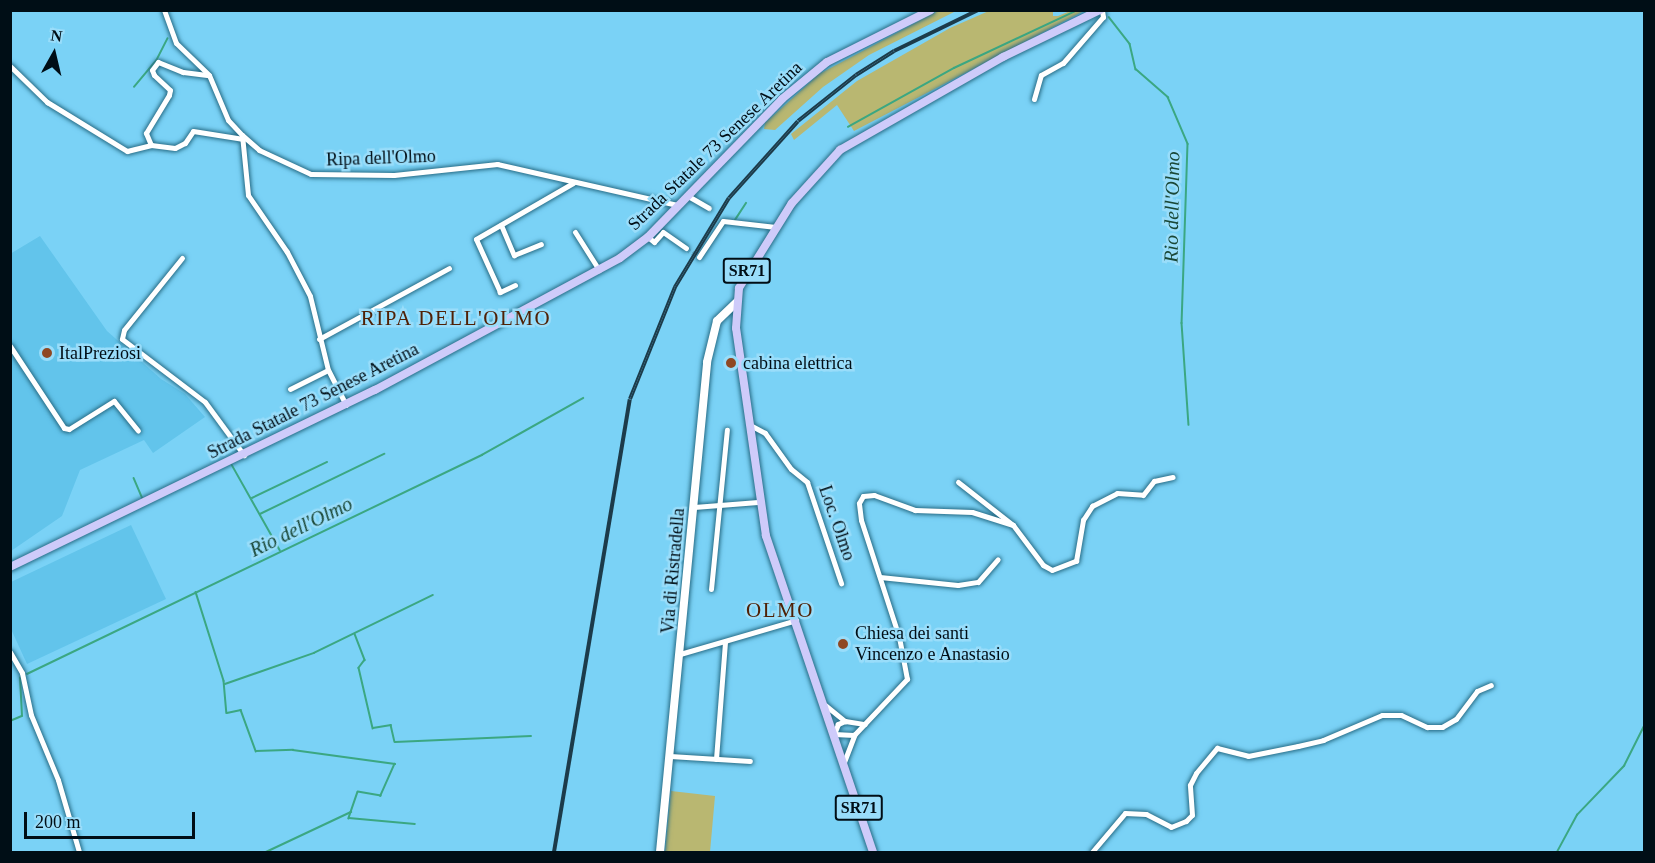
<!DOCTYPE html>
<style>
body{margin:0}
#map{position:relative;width:1655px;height:863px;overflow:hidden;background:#7ad2f6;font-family:Georgia,serif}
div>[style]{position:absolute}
.built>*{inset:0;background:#62c4eb}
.green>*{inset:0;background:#b9b771}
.stream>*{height:1.5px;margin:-0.75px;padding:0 0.75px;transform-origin:0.75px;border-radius:0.75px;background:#3ba782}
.street-tunnel>*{height:5px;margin-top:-2.5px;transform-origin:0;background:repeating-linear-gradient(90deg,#68b5d4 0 5px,transparent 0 7.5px)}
.roads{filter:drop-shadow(0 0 2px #286d87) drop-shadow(0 0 2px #286d87)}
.street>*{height:5px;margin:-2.5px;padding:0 2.5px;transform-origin:2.5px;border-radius:2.5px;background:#fff}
.secondary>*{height:8px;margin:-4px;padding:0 4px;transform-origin:4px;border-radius:4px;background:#fff}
.primary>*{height:8px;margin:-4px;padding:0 4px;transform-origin:4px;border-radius:4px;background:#cecbfa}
.rail>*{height:4px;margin-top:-2px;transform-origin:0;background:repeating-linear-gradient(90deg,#99ddfa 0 4.5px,#1c3b4a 0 9px);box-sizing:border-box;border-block:2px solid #1c3b4a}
.dots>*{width:16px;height:16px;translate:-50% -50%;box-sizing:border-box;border:3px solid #99ddfa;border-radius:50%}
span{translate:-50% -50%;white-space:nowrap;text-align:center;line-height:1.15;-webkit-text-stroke:5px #99ddfa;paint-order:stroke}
.shield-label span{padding:2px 4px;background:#99ddfa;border:2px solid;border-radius:4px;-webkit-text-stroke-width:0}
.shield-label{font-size:16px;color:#000e16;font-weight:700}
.street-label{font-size:18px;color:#000e16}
.poi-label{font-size:18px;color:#000e16}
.left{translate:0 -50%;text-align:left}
.water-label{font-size:20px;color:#1a4736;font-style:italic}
.quarter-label{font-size:21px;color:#4f2005;letter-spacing:1.5px}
.frame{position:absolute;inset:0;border:12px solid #000e16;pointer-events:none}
.north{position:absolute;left:24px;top:24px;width:60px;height:60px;-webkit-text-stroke:4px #99ddfa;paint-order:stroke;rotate:8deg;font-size:16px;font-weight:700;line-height:24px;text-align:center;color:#000e16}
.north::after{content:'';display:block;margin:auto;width:21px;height:27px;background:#000e16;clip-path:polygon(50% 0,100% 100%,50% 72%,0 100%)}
.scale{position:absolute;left:24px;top:812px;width:171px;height:27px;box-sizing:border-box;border:3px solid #000e16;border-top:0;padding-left:8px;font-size:18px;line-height:21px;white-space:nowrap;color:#000e16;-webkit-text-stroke:4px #99ddfa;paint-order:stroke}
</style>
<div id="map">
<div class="built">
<i style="clip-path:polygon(40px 236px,107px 331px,161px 379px,185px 394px,205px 417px,153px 453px,144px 440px,80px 470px,62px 516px,11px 551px,10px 254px)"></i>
<i style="clip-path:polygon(131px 525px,166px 599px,27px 664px,11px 629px,11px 582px)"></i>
</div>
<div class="green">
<i style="clip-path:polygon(991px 10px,1053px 11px,1053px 16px,1058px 16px,1070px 11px,1084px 11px,854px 131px,837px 105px,794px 140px,791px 134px,857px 81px,950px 28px)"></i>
<i style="clip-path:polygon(938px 11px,956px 11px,869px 55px,823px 87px,775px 130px,764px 129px,765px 123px,819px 74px)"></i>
<i style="clip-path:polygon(671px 791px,715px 796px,710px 852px,665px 852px)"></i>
</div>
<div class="stream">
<i style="left:1109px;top:17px;width:34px;rotate:52deg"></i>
<i style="left:1130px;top:44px;width:26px;rotate:77deg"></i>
<i style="left:1136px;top:69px;width:43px;rotate:41.2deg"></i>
<i style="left:1168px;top:97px;width:51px;rotate:66.9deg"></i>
<i style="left:1188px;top:144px;width:179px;rotate:91.9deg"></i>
<i style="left:1182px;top:323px;width:102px;rotate:86.1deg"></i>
<i style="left:134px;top:87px;width:34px;rotate:-50deg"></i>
<i style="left:156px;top:61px;width:25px;rotate:-63deg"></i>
<i style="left:848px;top:127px;width:121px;rotate:-29.1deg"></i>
<i style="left:954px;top:68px;width:137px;rotate:-25.1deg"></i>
<i style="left:735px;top:220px;width:20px;rotate:-57deg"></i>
<i style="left:231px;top:463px;width:100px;rotate:60.6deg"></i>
<i style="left:134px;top:478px;width:23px;rotate:67deg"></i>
<i style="left:252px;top:498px;width:83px;rotate:-25.6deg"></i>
<i style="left:260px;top:514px;width:138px;rotate:-25.8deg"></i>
<i style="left:196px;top:592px;width:93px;rotate:72.5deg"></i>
<i style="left:224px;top:681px;width:32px;rotate:85deg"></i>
<i style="left:227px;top:713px;width:14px;rotate:-12deg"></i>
<i style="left:241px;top:710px;width:44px;rotate:69.9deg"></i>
<i style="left:256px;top:751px;width:37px;rotate:-2deg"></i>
<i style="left:293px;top:750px;width:103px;rotate:7.8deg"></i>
<i style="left:395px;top:764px;width:35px;rotate:114deg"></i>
<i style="left:381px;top:796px;width:23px;rotate:-170deg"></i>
<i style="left:358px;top:792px;width:28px;rotate:109deg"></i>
<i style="left:349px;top:818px;width:66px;rotate:5.2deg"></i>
<i style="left:355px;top:634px;width:28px;rotate:69deg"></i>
<i style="left:365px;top:660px;width:10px;rotate:127deg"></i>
<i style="left:359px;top:668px;width:62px;rotate:76.9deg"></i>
<i style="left:373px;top:728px;width:18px;rotate:-9deg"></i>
<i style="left:391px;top:725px;width:17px;rotate:77deg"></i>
<i style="left:395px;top:742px;width:136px;rotate:-2.5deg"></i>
<i style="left:27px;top:674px;width:505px;rotate:-25.7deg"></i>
<i style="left:482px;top:455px;width:116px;rotate:-29.4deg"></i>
<i style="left:225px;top:684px;width:94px;rotate:-19.2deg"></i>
<i style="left:314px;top:653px;width:132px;rotate:-26deg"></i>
<i style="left:10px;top:721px;width:13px;rotate:-23deg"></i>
<i style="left:22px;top:716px;width:38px;rotate:-93deg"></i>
<i style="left:266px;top:852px;width:94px;rotate:-25.2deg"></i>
<i style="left:1557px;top:852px;width:42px;rotate:-61.6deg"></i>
<i style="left:1577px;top:815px;width:68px;rotate:-46.2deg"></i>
<i style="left:1624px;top:766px;width:45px;rotate:-63.4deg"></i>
</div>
<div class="street-tunnel">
<i style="left:686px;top:248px;width:16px;rotate:35deg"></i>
</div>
<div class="roads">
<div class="street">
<i style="left:164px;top:10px;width:35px;rotate:70deg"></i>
<i style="left:176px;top:43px;width:45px;rotate:44.1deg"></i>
<i style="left:10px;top:66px;width:52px;rotate:44.2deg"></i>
<i style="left:47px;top:102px;width:94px;rotate:31.5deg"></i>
<i style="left:127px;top:151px;width:25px;rotate:-14deg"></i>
<i style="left:151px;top:145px;width:13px;rotate:-113deg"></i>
<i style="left:146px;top:133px;width:44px;rotate:-58.8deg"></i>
<i style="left:169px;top:95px;width:5px;rotate:-79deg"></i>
<i style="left:170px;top:90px;width:22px;rotate:-137deg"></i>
<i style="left:154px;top:75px;width:5px;rotate:-112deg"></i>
<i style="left:152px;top:70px;width:10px;rotate:-53deg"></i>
<i style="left:158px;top:62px;width:27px;rotate:22deg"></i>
<i style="left:183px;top:72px;width:26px;rotate:7deg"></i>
<i style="left:209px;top:75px;width:49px;rotate:67.1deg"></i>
<i style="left:228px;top:120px;width:21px;rotate:47deg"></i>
<i style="left:1034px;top:99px;width:25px;rotate:-74deg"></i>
<i style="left:1041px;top:75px;width:25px;rotate:-29deg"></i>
<i style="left:1063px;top:63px;width:61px;rotate:-49deg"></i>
<i style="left:1103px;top:17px;width:7px;rotate:-98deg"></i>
<i style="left:151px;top:145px;width:24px;rotate:7deg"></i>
<i style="left:175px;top:148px;width:11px;rotate:-27deg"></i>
<i style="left:185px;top:143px;width:14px;rotate:-56deg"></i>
<i style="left:193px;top:131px;width:51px;rotate:9.1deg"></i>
<i style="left:688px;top:196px;width:24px;rotate:30deg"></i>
<i style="left:501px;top:225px;width:33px;rotate:67deg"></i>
<i style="left:514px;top:255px;width:29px;rotate:-22deg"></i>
<i style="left:575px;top:232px;width:45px;rotate:57.7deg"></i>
<i style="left:648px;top:237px;width:8px;rotate:40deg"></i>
<i style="left:654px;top:242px;width:13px;rotate:-48deg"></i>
<i style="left:663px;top:232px;width:28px;rotate:35deg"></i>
<i style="left:699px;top:257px;width:43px;rotate:-56.3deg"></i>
<i style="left:723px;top:221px;width:53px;rotate:6.5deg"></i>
<i style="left:182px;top:258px;width:92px;rotate:128.9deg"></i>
<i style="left:124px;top:330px;width:9px;rotate:103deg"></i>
<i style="left:122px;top:339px;width:104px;rotate:37.2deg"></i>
<i style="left:205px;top:402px;width:66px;rotate:53.7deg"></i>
<i style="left:515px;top:285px;width:17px;rotate:155deg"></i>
<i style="left:500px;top:292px;width:58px;rotate:-114.4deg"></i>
<i style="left:476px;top:239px;width:112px;rotate:-30deg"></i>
<i style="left:319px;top:339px;width:148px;rotate:-28.6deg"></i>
<i style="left:10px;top:346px;width:98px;rotate:56.6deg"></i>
<i style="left:64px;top:428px;width:5px;rotate:11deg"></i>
<i style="left:69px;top:429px;width:53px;rotate:-31.9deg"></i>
<i style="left:114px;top:401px;width:38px;rotate:51deg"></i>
<i style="left:290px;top:389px;width:42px;rotate:-26.6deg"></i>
<i style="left:346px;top:405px;width:39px;rotate:-117deg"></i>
<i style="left:328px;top:370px;width:76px;rotate:-103.7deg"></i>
<i style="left:310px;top:296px;width:50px;rotate:-117.6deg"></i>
<i style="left:287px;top:252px;width:69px;rotate:-124.4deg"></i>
<i style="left:248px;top:195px;width:60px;rotate:-95.7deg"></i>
<i style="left:242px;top:135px;width:23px;rotate:41deg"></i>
<i style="left:259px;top:150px;width:57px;rotate:24.8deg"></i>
<i style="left:311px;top:174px;width:83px;rotate:0.7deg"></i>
<i style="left:394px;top:175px;width:104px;rotate:-6.1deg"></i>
<i style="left:497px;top:164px;width:186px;rotate:12.8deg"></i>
<i style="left:750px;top:425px;width:17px;rotate:28deg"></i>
<i style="left:765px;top:433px;width:44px;rotate:54.2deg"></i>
<i style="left:791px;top:469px;width:21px;rotate:39deg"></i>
<i style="left:807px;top:482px;width:107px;rotate:71.4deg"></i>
<i style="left:958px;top:482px;width:70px;rotate:38deg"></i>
<i style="left:1013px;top:525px;width:50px;rotate:53.1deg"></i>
<i style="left:1043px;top:565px;width:10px;rotate:29deg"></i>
<i style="left:1052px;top:570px;width:26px;rotate:-21deg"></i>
<i style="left:1076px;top:561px;width:42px;rotate:-80.3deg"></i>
<i style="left:1083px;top:520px;width:17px;rotate:-57deg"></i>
<i style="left:1092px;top:506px;width:28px;rotate:-27deg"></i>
<i style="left:1117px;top:493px;width:26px;rotate:4deg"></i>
<i style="left:1143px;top:495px;width:18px;rotate:-52deg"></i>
<i style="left:1154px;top:481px;width:19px;rotate:-12deg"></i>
<i style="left:694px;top:507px;width:64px;rotate:-4.5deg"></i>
<i style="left:880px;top:577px;width:78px;rotate:5.9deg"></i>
<i style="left:958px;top:585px;width:20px;rotate:-9deg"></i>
<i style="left:978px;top:582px;width:30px;rotate:-49deg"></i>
<i style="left:711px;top:589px;width:160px;rotate:-84.3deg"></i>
<i style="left:10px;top:652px;width:24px;rotate:60deg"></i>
<i style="left:22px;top:673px;width:43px;rotate:77.9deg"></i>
<i style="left:31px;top:715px;width:70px;rotate:67.4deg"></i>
<i style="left:58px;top:780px;width:75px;rotate:73.7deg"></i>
<i style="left:680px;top:654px;width:121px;rotate:-16.3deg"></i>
<i style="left:825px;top:705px;width:26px;rotate:39deg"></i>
<i style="left:845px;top:721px;width:20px;rotate:9deg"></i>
<i style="left:845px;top:721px;width:8px;rotate:157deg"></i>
<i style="left:838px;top:724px;width:11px;rotate:112deg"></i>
<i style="left:834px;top:734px;width:20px;rotate:3deg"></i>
<i style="left:670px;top:756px;width:80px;rotate:3.6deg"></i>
<i style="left:716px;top:759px;width:117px;rotate:-85.6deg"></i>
<i style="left:844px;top:762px;width:30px;rotate:-69deg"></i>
<i style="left:855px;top:734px;width:76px;rotate:-46.6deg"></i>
<i style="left:907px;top:679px;width:43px;rotate:-100.8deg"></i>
<i style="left:899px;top:637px;width:123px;rotate:-108deg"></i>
<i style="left:861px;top:520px;width:17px;rotate:-97deg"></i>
<i style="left:859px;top:503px;width:8px;rotate:-60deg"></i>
<i style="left:863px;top:496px;width:11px;rotate:-5deg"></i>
<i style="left:874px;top:495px;width:44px;rotate:20.1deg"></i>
<i style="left:915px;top:510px;width:57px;rotate:2deg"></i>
<i style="left:972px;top:512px;width:43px;rotate:17.6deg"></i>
<i style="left:1092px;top:852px;width:51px;rotate:-49.8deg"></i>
<i style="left:1125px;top:813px;width:21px;rotate:3deg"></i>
<i style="left:1146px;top:814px;width:28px;rotate:27deg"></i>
<i style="left:1171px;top:827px;width:16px;rotate:-22deg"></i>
<i style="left:1186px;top:821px;width:8px;rotate:-45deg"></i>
<i style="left:1192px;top:815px;width:30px;rotate:-94deg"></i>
<i style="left:1190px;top:785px;width:13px;rotate:-63deg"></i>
<i style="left:1196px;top:773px;width:33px;rotate:-50deg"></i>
<i style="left:1217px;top:748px;width:32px;rotate:14deg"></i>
<i style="left:1248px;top:756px;width:51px;rotate:-11.3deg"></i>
<i style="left:1298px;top:746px;width:26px;rotate:-13deg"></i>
<i style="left:1323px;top:740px;width:64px;rotate:-23deg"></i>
<i style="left:1382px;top:715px;width:19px"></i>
<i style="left:1401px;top:715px;width:29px;rotate:25deg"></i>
<i style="left:1427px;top:727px;width:15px"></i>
<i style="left:1442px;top:727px;width:16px;rotate:-30deg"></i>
<i style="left:1456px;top:719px;width:35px;rotate:-53deg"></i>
<i style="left:1477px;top:691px;width:15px;rotate:-23deg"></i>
</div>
<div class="secondary">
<i style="left:660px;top:852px;width:492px;rotate:-84.5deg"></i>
<i style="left:707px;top:362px;width:42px;rotate:-76.3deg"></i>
<i style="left:717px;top:321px;width:28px;rotate:-44deg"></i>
</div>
<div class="primary">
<i style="left:10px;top:567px;width:406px;rotate:-25.9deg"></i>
<i style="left:375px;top:390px;width:278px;rotate:-28.3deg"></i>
<i style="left:620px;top:258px;width:35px;rotate:-37deg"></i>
<i style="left:648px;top:237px;width:192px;rotate:-45.8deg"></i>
<i style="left:782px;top:99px;width:58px;rotate:-39.4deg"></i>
<i style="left:827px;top:62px;width:116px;rotate:-26.6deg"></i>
<i style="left:873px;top:852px;width:334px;rotate:-108.7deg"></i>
<i style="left:766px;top:536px;width:210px;rotate:-98.2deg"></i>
<i style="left:736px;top:328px;width:40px;rotate:-85.7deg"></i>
<i style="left:739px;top:288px;width:100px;rotate:-58.1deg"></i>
<i style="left:792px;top:203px;width:72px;rotate:-47.8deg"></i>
<i style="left:840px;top:150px;width:188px;rotate:-29.7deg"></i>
<i style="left:1003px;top:57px;width:108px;rotate:-25.9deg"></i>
</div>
</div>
<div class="rail">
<i style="left:554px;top:852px;width:459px;rotate:-80.5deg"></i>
<i style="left:630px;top:399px;width:121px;rotate:-68.1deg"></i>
<i style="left:675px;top:287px;width:104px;rotate:-58.8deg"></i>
<i style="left:729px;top:198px;width:103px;rotate:-48.1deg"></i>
<i style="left:798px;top:121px;width:74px;rotate:-38.4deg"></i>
<i style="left:856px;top:75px;width:45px;rotate:-32.3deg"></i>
<i style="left:894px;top:51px;width:93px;rotate:-26deg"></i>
</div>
<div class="dots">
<i style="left:47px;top:353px;background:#8f4823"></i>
<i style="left:731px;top:363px;background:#8f4823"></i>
<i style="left:843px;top:644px;background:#8f4823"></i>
</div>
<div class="shield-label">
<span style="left:747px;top:271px">SR71</span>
<span style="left:859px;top:808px">SR71</span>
</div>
<div class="street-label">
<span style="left:715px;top:146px;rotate:-44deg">Strada Statale 73 Senese Aretina</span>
<span style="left:381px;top:158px;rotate:-2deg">Ripa dell'Olmo</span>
<span style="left:313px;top:401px;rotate:-27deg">Strada Statale 73 Senese Aretina</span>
<span style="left:837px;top:523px;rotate:71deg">Loc. Olmo</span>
<span style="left:673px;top:571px;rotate:-85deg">Via di Ristradella</span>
</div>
<div class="poi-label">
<span class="left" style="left:59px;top:353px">ItalPreziosi</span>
<span class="left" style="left:743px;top:363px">cabina elettrica</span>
<span class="left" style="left:855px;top:644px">Chiesa dei santi<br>Vincenzo e Anastasio</span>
</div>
<div class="water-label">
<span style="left:1172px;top:207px;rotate:-89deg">Rio dell'Olmo</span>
<span style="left:301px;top:527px;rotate:-26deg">Rio dell'Olmo</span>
</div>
<div class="quarter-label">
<span style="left:456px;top:318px">RIPA DELL'OLMO</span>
<span style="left:780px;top:610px">OLMO</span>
</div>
<div class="frame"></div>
<div class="north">N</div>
<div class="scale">200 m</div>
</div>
